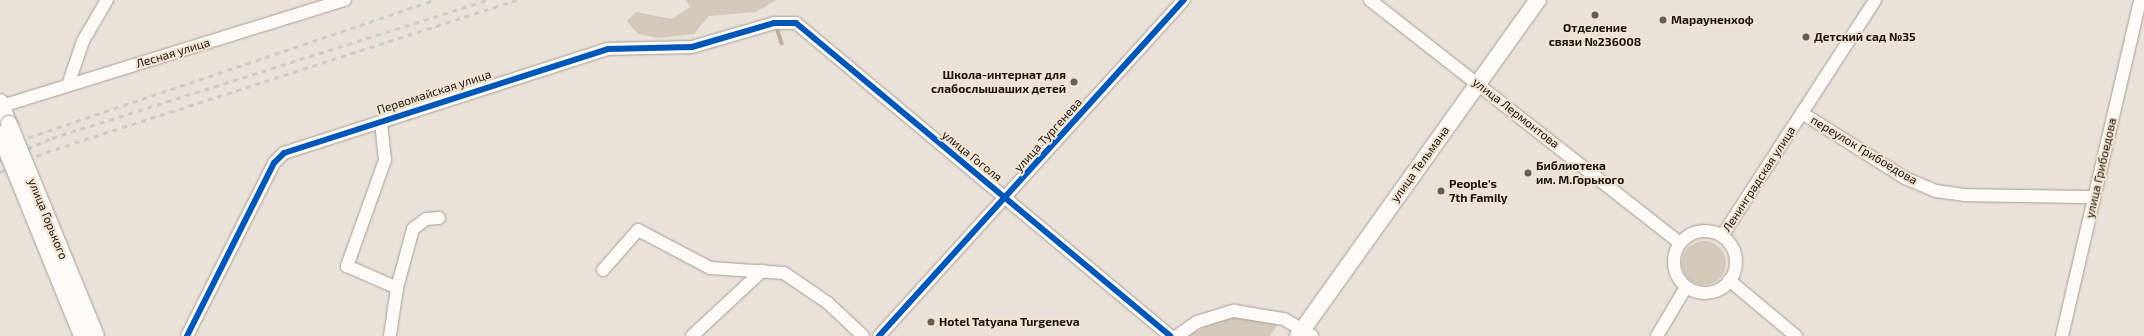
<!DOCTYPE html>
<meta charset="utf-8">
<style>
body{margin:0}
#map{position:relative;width:2144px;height:336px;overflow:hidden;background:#eae2d8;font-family:"Exo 2",sans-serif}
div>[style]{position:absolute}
.green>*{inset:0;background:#d3c8b9}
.round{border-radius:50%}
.stream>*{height:3.5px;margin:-1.75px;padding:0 1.75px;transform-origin:1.75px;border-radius:1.75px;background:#beae98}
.roads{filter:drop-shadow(0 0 1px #a59f97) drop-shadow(0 0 1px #a59f97)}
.minor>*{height:12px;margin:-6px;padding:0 6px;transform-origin:6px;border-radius:6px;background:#fcfbf9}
.minor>.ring{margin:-6px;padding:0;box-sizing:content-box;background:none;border:12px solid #fcfbf9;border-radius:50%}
.major>*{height:16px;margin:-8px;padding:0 8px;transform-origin:8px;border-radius:8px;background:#fcfbf9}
.rail>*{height:3px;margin-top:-1.5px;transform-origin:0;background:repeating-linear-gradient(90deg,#cdcbc9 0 5px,transparent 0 10px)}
.bridges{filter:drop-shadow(0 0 1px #a59f97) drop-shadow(0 0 1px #a59f97)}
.major-bridge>*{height:16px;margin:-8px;padding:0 8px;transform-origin:8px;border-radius:8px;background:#fcfbf9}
.cycleway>*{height:6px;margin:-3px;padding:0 3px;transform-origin:3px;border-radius:3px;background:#0057b8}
.dots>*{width:11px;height:11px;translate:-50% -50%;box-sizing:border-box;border:2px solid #f1e3d1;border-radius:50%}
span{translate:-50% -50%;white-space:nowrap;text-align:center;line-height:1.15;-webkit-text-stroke:4px #f1e3d1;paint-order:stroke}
.poi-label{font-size:12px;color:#1b1610;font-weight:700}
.left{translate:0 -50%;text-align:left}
.right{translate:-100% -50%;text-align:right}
.street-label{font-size:12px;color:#1b1610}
</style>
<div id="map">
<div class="green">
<i style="clip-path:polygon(686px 0,776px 0,756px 12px,709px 16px,694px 34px,658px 38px,638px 34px,627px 21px,636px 12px,672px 19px,690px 7px)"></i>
<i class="round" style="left:1682px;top:241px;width:44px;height:44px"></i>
<i style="clip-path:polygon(1242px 315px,1278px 324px,1270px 336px,1188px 336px,1224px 318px)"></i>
</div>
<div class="stream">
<i style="left:778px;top:31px;width:13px;rotate:72deg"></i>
</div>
<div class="roads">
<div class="minor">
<i style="left:1370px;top:0;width:394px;rotate:38.1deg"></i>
<i style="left:68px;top:85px;width:46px;rotate:-71.2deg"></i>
<i style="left:83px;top:41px;width:48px;rotate:-59.7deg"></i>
<i style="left:2px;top:106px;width:359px;rotate:-17.2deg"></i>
<i style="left:1802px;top:113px;width:122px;rotate:32.3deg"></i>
<i style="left:1905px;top:178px;width:34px;rotate:23deg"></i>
<i style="left:1936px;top:191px;width:28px;rotate:8deg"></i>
<i style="left:1964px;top:195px;width:130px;rotate:0.9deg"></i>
<i style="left:381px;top:122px;width:38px;rotate:84deg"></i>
<i style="left:385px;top:160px;width:113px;rotate:109.7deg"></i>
<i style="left:347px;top:266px;width:55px;rotate:23.7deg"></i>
<i style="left:397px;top:288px;width:49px;rotate:98.3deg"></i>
<i class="ring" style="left:1674px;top:231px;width:50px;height:50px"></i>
<i style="left:1722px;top:236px;width:281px;rotate:-57deg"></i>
<i style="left:603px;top:270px;width:53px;rotate:-48.8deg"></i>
<i style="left:638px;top:230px;width:81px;rotate:27.8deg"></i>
<i style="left:710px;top:268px;width:74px;rotate:3.9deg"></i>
<i style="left:784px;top:273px;width:53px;rotate:34.3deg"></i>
<i style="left:828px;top:303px;width:48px;rotate:43.3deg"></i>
<i style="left:1729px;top:280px;width:87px;rotate:39.9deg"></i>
<i style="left:397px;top:288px;width:61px;rotate:-74.8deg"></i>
<i style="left:413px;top:229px;width:16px;rotate:-38deg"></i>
<i style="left:426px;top:219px;width:13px;rotate:-4deg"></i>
<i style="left:187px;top:336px;width:194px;rotate:-63.3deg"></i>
<i style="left:274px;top:163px;width:14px;rotate:-45deg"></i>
<i style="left:284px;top:153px;width:340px;rotate:-17.8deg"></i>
<i style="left:608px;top:49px;width:84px;rotate:-1.4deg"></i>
<i style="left:692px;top:47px;width:85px;rotate:-16.3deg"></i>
<i style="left:774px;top:23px;width:22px"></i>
<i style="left:796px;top:23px;width:488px;rotate:39.9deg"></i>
<i style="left:692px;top:336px;width:96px;rotate:-42.9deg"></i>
<i style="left:879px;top:336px;width:454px;rotate:-47.8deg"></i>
<i style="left:1177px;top:336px;width:24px;rotate:-35deg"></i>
<i style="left:1197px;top:322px;width:39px;rotate:-17deg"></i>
<i style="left:1234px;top:311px;width:51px;rotate:9.1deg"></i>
<i style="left:1284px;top:319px;width:33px;rotate:31deg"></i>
<i style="left:1657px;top:336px;width:57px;rotate:-59.4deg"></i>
<i style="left:2062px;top:336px;width:345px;rotate:-76.9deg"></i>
</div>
<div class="major">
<i style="left:0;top:102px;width:24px;rotate:68deg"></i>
<i style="left:1298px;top:336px;width:413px;rotate:-54.5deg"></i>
</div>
</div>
<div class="rail">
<i style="left:0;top:147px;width:459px;rotate:-18.7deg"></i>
<i style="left:0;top:161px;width:57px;rotate:-23.9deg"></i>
<i style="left:52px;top:138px;width:456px;rotate:-17.6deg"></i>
<i style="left:0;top:172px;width:50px;rotate:-23.5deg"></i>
<i style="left:46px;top:152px;width:496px;rotate:-17.9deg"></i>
</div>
<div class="bridges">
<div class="major-bridge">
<i style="left:9px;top:124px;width:229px;rotate:67.7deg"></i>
<i style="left:0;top:134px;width:218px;rotate:67.9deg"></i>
</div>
</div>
<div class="cycleway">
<i style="left:187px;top:336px;width:194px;rotate:-63.3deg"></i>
<i style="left:274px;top:163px;width:14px;rotate:-45deg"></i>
<i style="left:284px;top:153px;width:340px;rotate:-17.8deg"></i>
<i style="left:608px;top:49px;width:84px;rotate:-1.4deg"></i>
<i style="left:692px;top:47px;width:85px;rotate:-16.3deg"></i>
<i style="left:774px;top:23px;width:22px"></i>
<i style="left:796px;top:23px;width:488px;rotate:39.9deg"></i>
<i style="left:879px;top:336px;width:454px;rotate:-47.8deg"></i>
</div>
<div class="dots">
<i style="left:1595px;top:15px;background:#635d56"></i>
<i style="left:1663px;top:20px;background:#635d56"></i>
<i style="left:1806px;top:37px;background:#635d56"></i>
<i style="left:1074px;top:82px;background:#635d56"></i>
<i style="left:1528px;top:173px;background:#635d56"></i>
<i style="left:1441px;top:191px;background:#635d56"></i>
<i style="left:931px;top:322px;background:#635d56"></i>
</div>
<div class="poi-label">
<span class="left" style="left:1671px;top:20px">Марауненхоф</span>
<span style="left:1595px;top:35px">Отделение<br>связи №236008</span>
<span class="left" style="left:1814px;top:37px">Детский сад №35</span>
<span class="right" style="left:1066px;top:82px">Школа-интернат для<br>слабослышаших детей</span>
<span class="left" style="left:1536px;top:173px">Библиотека<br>им. М.Горького</span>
<span class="left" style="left:1449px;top:191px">People's<br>7th Family</span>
<span class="left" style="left:939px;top:322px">Hotel Tatyana Turgeneva</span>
</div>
<div class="street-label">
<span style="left:173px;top:53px;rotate:-17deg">Лесная улица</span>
<span style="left:434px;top:92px;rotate:-18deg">Первомайская улица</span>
<span style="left:1516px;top:113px;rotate:38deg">улица Лермонтова</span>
<span style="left:1048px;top:135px;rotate:-48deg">улица Тургенева</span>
<span style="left:1864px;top:150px;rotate:31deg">переулок Грибоедова</span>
<span style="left:972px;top:156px;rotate:39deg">улица Гоголя</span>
<span style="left:1420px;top:164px;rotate:-54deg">улица Тельмана</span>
<span style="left:2101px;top:168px;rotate:-77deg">улица Грибоедова</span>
<span style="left:1759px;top:179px;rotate:-57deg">Ленинградская улица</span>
<span style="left:48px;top:219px;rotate:68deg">улица Горького</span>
</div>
</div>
